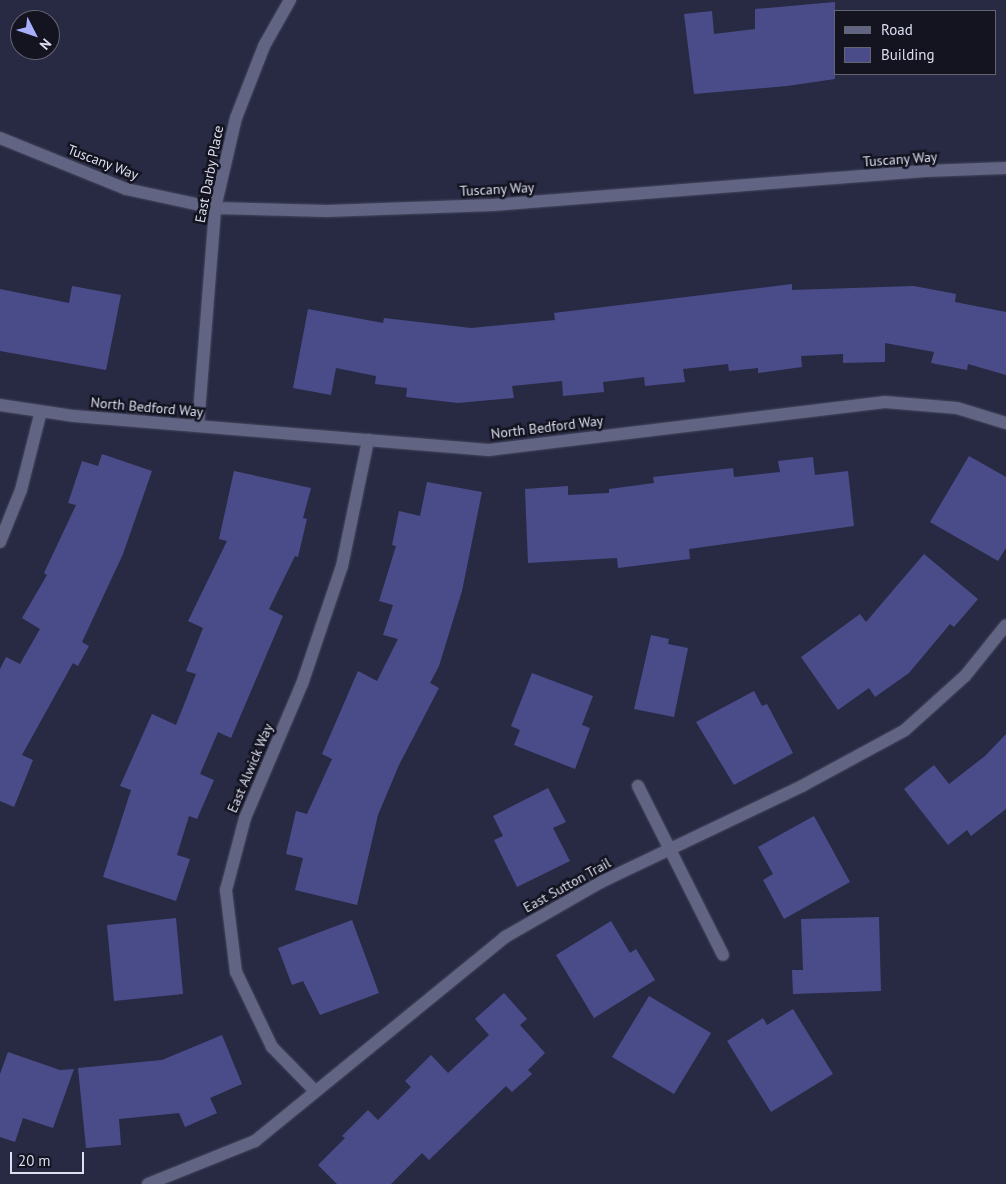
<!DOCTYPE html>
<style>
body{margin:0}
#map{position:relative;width:1006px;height:1184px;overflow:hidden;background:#282a44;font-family:"PT Sans",sans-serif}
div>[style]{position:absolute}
.building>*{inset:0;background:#4a4c89}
.roads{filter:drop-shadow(0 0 1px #46475d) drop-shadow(0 0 1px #46475d)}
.minor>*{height:12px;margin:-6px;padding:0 6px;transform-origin:6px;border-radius:6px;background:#616482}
span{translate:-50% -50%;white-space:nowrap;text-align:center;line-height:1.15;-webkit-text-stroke:5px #131420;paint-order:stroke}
.street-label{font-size:14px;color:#dddff0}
.legend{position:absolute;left:834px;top:10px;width:162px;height:65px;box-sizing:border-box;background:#131420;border:1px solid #646573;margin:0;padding:6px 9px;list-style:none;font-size:15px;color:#dddff0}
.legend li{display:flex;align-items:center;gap:10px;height:25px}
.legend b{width:25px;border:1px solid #646573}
.north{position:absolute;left:10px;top:10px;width:50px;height:50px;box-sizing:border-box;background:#131420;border:1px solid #646573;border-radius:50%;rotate:131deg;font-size:14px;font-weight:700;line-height:20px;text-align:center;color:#dddff0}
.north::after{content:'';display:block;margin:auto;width:18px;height:22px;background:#aaaffb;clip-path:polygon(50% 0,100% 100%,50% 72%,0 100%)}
.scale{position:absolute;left:10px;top:1152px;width:74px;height:22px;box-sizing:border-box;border:2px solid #dddff0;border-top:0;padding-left:6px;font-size:15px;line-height:18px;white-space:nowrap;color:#dddff0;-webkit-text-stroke:4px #131420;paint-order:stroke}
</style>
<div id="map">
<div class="building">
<i style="clip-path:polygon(835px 2px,835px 79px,787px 86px,694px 94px,684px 14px,712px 11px,714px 34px,755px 29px,755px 9px)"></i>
<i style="clip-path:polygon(792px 284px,792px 290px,914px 286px,956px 294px,955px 302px,1006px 312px,1006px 375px,968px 364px,967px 370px,931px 363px,934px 352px,885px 343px,885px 362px,843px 363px,843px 354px,801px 356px,802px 367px,758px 373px,758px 368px,729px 371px,728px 364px,683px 369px,685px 382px,645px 386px,644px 377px,603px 382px,604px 392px,563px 396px,562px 381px,512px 386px,514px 398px,458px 403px,406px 397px,407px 388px,375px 384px,376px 376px,336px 368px,331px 395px,293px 388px,308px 309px,383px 323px,384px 318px,471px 328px,555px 320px,554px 313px)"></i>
<i style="clip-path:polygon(72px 286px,121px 295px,106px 370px,0 351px,0 289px,69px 303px)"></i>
<i style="clip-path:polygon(102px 454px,152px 471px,123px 554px,82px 642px,89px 646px,78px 666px,73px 663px,22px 755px,33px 760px,14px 807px,0 801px,0 669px,6px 657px,20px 664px,40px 629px,22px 618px,47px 575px,44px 573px,76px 505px,68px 503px,82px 461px,98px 466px)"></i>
<i style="clip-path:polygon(969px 456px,1006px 477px,1006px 548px,998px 561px,930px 522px)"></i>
<i style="clip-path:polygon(813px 457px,815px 475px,848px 471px,854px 526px,689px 549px,690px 559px,618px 568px,617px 558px,528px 563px,525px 489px,568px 486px,568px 495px,609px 493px,609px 489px,654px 483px,653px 477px,733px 468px,734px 477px,780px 472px,778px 461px)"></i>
<i style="clip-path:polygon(234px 471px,311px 488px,303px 518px,307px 519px,298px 557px,295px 556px,269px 609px,283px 616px,231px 738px,218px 732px,200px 774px,214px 780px,197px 819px,189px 816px,177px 855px,190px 859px,176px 901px,103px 877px,131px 790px,120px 786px,152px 714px,176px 725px,196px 674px,186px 671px,203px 628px,188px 621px,227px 541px,219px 539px)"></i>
<i style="clip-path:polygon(427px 482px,482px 492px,462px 591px,439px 666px,430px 683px,439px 688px,399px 765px,378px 815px,357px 905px,295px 890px,303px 858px,286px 854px,296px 811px,307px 814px,332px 759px,322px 754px,358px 671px,377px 681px,398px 639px,383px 635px,393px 605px,379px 601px,396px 546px,392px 545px,399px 511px,420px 516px)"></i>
<i style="clip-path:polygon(924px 554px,978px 599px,954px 627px,950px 624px,909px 673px,875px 697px,869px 688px,838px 710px,801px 657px,860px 614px,866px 622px)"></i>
<i style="clip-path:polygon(651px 635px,669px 639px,668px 644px,688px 648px,674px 717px,634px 709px)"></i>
<i style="clip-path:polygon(532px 673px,593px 696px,582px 725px,590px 728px,575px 769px,514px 745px,520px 730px,511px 726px)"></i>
<i style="clip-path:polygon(754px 691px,762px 706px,767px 704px,793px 753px,734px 785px,696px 722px)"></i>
<i style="clip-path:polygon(1006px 734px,1006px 809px,971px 836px,967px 830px,948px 845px,904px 789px,934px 765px,949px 784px,985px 756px)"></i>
<i style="clip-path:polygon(548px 788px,566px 822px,553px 828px,570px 861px,517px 887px,494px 840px,503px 836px,493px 816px)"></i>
<i style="clip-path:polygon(814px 816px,850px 882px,784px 919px,763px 880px,773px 874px,758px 847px)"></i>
<i style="clip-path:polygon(879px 917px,881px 991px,793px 994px,792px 970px,803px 970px,801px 919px)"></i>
<i style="clip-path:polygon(176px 918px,183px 994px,114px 1001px,107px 925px)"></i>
<i style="clip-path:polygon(352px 920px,379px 993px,320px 1015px,303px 981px,292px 985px,278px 948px)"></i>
<i style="clip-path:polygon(611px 921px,630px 953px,636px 949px,655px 980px,594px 1018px,556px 955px)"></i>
<i style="clip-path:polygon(504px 993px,527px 1019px,520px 1025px,545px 1053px,528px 1070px,532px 1074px,512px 1092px,506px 1086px,429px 1160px,422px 1153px,391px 1184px,337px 1184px,318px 1165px,345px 1138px,342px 1136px,368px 1110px,378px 1120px,411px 1087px,405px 1081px,431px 1055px,448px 1073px,489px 1035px,475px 1019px)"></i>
<i style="clip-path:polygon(649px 996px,711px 1033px,674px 1094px,612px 1057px)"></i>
<i style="clip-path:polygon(793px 1009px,833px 1074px,771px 1112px,727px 1041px,763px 1018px,767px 1025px)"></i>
<i style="clip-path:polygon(222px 1035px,242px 1084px,210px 1098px,217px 1113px,185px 1127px,179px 1113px,119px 1119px,121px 1145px,86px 1148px,78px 1068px,162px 1060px)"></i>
<i style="clip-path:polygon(8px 1052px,60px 1070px,74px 1069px,53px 1128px,23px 1118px,15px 1142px,0 1137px,0 1074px)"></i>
</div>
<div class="roads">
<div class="minor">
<i style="left:0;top:138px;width:136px;rotate:22deg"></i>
<i style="left:126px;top:189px;width:91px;rotate:12.1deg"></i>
<i style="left:215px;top:208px;width:112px;rotate:1.5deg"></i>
<i style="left:327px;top:211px;width:166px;rotate:-2.1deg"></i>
<i style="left:493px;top:205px;width:433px;rotate:-4.5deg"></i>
<i style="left:925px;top:171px;width:81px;rotate:-2.1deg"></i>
<i style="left:0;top:405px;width:75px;rotate:8.5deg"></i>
<i style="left:74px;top:416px;width:416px;rotate:4.7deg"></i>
<i style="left:489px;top:450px;width:399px;rotate:-6.9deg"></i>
<i style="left:885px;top:402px;width:72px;rotate:4.8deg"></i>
<i style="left:957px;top:408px;width:51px;rotate:17deg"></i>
<i style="left:198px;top:426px;width:219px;rotate:-85.5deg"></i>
<i style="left:215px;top:208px;width:92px;rotate:-76.9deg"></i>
<i style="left:236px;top:118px;width:77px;rotate:-68.7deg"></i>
<i style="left:264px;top:46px;width:53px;rotate:-60.5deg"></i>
<i style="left:0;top:542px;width:56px;rotate:-68deg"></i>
<i style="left:21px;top:490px;width:81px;rotate:-75.8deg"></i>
<i style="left:638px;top:786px;width:189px;rotate:63.3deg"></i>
<i style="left:315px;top:1091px;width:62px;rotate:-134.3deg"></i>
<i style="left:272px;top:1047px;width:83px;rotate:-115.6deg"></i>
<i style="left:236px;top:972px;width:83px;rotate:-97deg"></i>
<i style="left:226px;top:890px;width:74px;rotate:-75.2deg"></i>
<i style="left:245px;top:818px;width:146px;rotate:-67deg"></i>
<i style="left:302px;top:684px;width:125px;rotate:-71.3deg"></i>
<i style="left:342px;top:566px;width:129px;rotate:-78.3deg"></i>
<i style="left:148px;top:1184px;width:115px;rotate:-21.9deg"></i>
<i style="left:255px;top:1141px;width:323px;rotate:-39.2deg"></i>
<i style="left:505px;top:937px;width:111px;rotate:-29.8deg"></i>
<i style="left:601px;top:882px;width:223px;rotate:-25.5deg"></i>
<i style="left:802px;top:786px;width:117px;rotate:-28.5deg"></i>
<i style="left:905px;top:730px;width:81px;rotate:-42deg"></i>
<i style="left:965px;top:676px;width:65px;rotate:-51.2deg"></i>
</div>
</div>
<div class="street-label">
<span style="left:900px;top:159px;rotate:-4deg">Tuscany Way</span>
<span style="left:103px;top:162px;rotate:21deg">Tuscany Way</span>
<span style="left:209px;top:174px;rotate:-79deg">East Darby Place</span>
<span style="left:497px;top:189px;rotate:-3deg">Tuscany Way</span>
<span style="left:147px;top:407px;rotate:5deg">North Bedford Way</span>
<span style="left:547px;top:427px;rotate:-7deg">North Bedford Way</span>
<span style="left:250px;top:768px;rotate:-67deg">East Alwick Way</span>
<span style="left:567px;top:885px;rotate:-29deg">East Sutton Trail</span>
</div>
<ul class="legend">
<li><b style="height:6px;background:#616482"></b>Road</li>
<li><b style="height:14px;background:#4a4c89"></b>Building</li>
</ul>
<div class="north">N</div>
<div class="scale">20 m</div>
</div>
